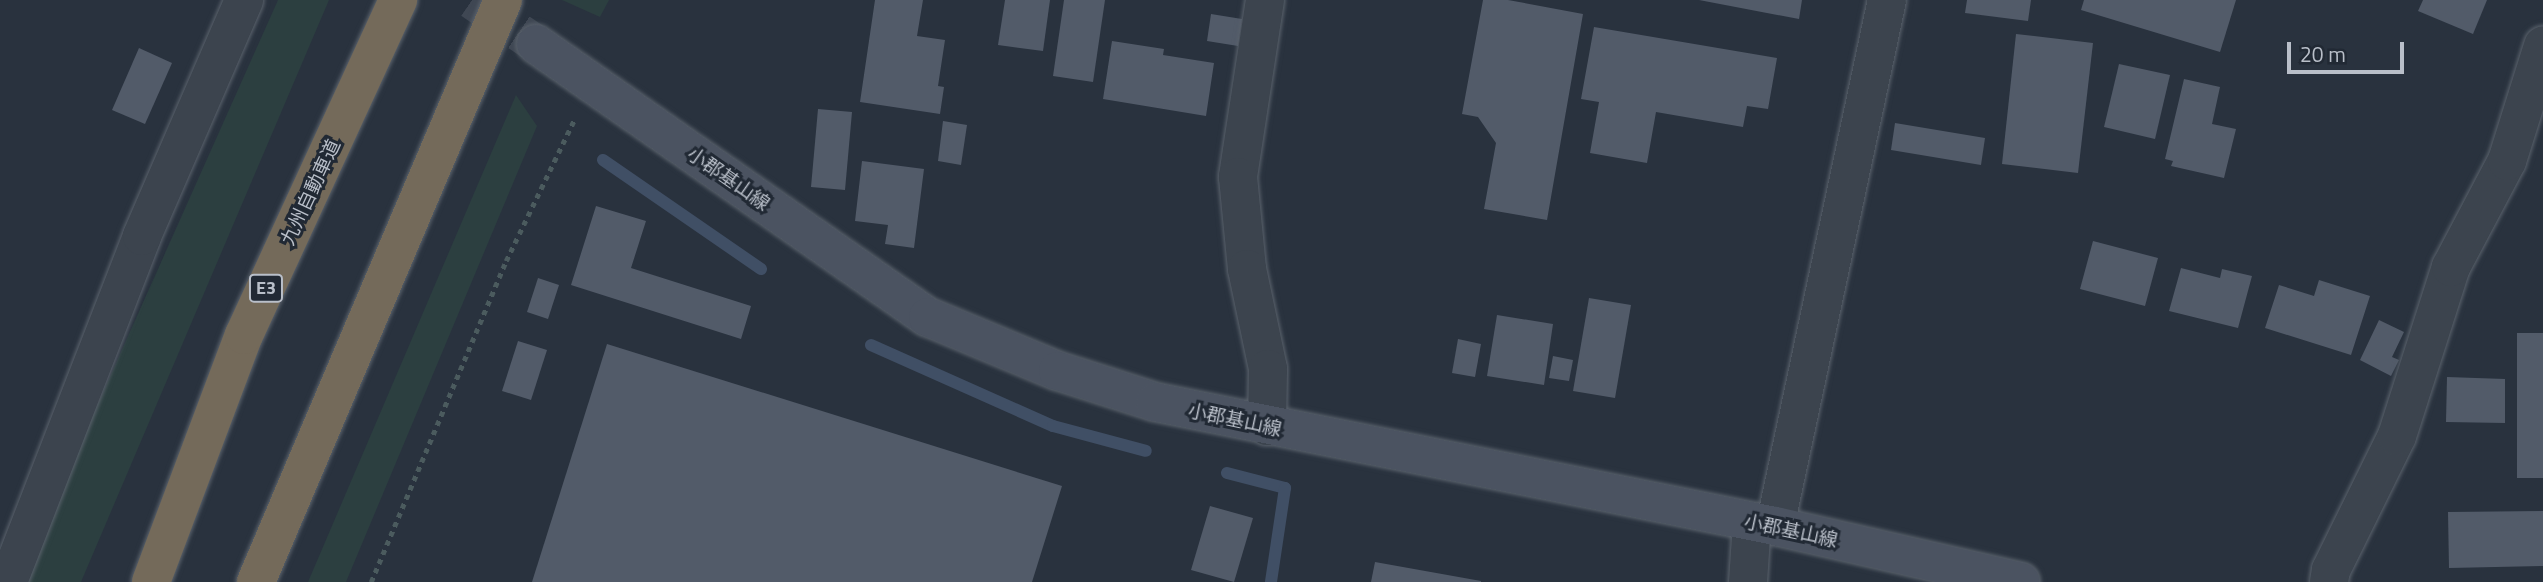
<!DOCTYPE html>
<meta charset="utf-8">
<style>
body{margin:0}
#map{position:relative;width:2543px;height:582px;overflow:hidden;background:#29323e;font-family:"Titillium Web","Noto Sans JP",sans-serif}
div>[style]{position:absolute}
.green>*{inset:0;background:#2c3f40}
.stream>*{height:12px;margin:-6px;padding:0 6px;transform-origin:6px;border-radius:6px;background:#404f65}
.building>*{inset:0;background:#525b69}
.secondary-tunnel>*{height:38px;margin-top:-19px;transform-origin:0;background:repeating-linear-gradient(90deg,#3f4753 0 38px,transparent 0 57px)}
.path>*{height:4.5px;margin-top:-2.25px;transform-origin:0;background:repeating-linear-gradient(90deg,#4b5b5e 0 5px,transparent 0 10px)}
.roads{filter:drop-shadow(0 0 2px #5a626c) drop-shadow(0 0 2px #5a626c)}
.minor>*{height:38px;margin:-19px;padding:0 19px;transform-origin:19px;border-radius:19px;background:#3c444e}
.secondary>*{height:38px;margin:-19px;padding:0 19px;transform-origin:19px;border-radius:19px;background:#4b5361}
.motorway>*{height:38px;margin:-19px;padding:0 19px;transform-origin:19px;border-radius:19px;background:#746a5a}
span{translate:-50% -50%;white-space:nowrap;text-align:center;line-height:1.15;-webkit-text-stroke:6px #212934;paint-order:stroke}
.shield-label span{padding:2px 5px;background:#212934;border:2px solid;border-radius:5px;-webkit-text-stroke-width:0}
.shield-label{font-size:18px;color:#b9bfc9;font-weight:700}
.street-label{font-size:19px;color:#b9bfc9}
.scale{position:absolute;left:2287px;top:42px;width:117px;height:32px;box-sizing:border-box;border:4px solid #b9bfc9;border-top:0;padding-left:9px;font-size:21px;line-height:24px;white-space:nowrap;color:#b9bfc9;-webkit-text-stroke:5px #212934;paint-order:stroke}
</style>
<div id="map">
<div class="green">
<i style="clip-path:polygon(278px 0,329px 0,81px 582px,24px 582px,42px 529px)"></i>
<i style="clip-path:polygon(562px 0,609px 0,600px 17px)"></i>
<i style="clip-path:polygon(516px 95px,537px 126px,346px 582px,308px 582px)"></i>
</div>
<div class="stream">
<i style="left:603px;top:160px;width:192px;rotate:34.6deg"></i>
<i style="left:871px;top:345px;width:199px;rotate:24deg"></i>
<i style="left:1053px;top:426px;width:96px;rotate:15deg"></i>
<i style="left:1227px;top:473px;width:60px;rotate:14.5deg"></i>
<i style="left:1285px;top:488px;width:95px;rotate:98.5deg"></i>
</div>
<div class="building">
<i style="clip-path:polygon(875px 0,923px 0,917px 36px,945px 40px,938px 86px,944px 87px,940px 114px,860px 102px)"></i>
<i style="clip-path:polygon(1005px 0,1050px 0,1043px 51px,998px 45px)"></i>
<i style="clip-path:polygon(1064px 0,1105px 0,1093px 82px,1053px 76px)"></i>
<i style="clip-path:polygon(1483px 0,1508px 0,1583px 14px,1547px 220px,1484px 209px,1496px 143px,1478px 117px,1462px 114px)"></i>
<i style="clip-path:polygon(1699px 0,1802px 0,1799px 19px)"></i>
<i style="clip-path:polygon(1967px 0,2031px 0,2028px 21px,1965px 13px)"></i>
<i style="clip-path:polygon(2084px 0,2236px 0,2220px 52px,2081px 10px)"></i>
<i style="clip-path:polygon(2423px 0,2487px 0,2473px 34px,2418px 11px)"></i>
<i style="clip-path:polygon(1211px 14px,1242px 19px,1238px 46px,1207px 41px)"></i>
<i style="clip-path:polygon(1594px 27px,1777px 58px,1768px 109px,1747px 106px,1743px 127px,1656px 112px,1647px 163px,1590px 153px,1599px 102px,1581px 99px)"></i>
<i style="clip-path:polygon(2016px 34px,2093px 43px,2078px 173px,2002px 164px)"></i>
<i style="clip-path:polygon(1112px 41px,1164px 49px,1163px 55px,1214px 63px,1206px 116px,1103px 99px)"></i>
<i style="clip-path:polygon(139px 48px,172px 63px,145px 124px,112px 110px)"></i>
<i style="clip-path:polygon(2119px 64px,2170px 75px,2155px 139px,2104px 127px)"></i>
<i style="clip-path:polygon(2184px 79px,2220px 87px,2212px 124px,2236px 129px,2224px 178px,2171px 166px,2173px 161px,2165px 159px)"></i>
<i style="clip-path:polygon(818px 109px,852px 112px,845px 190px,811px 187px)"></i>
<i style="clip-path:polygon(943px 121px,967px 125px,961px 165px,938px 161px)"></i>
<i style="clip-path:polygon(1895px 123px,1985px 138px,1981px 165px,1891px 150px)"></i>
<i style="clip-path:polygon(862px 161px,924px 169px,914px 248px,885px 244px,888px 225px,855px 221px)"></i>
<i style="clip-path:polygon(596px 206px,646px 221px,631px 268px,751px 306px,741px 339px,571px 285px)"></i>
<i style="clip-path:polygon(2093px 241px,2158px 258px,2145px 306px,2080px 289px)"></i>
<i style="clip-path:polygon(2181px 268px,2220px 278px,2222px 269px,2252px 276px,2238px 328px,2169px 311px)"></i>
<i style="clip-path:polygon(538px 278px,559px 285px,548px 319px,527px 312px)"></i>
<i style="clip-path:polygon(2319px 280px,2370px 296px,2351px 355px,2265px 328px,2279px 285px,2314px 296px)"></i>
<i style="clip-path:polygon(1589px 298px,1631px 305px,1615px 398px,1573px 391px)"></i>
<i style="clip-path:polygon(1497px 315px,1553px 324px,1544px 385px,1487px 376px)"></i>
<i style="clip-path:polygon(2379px 320px,2404px 332px,2392px 357px,2399px 360px,2391px 376px,2360px 360px)"></i>
<i style="clip-path:polygon(2517px 333px,2543px 333px,2543px 478px,2517px 478px)"></i>
<i style="clip-path:polygon(1458px 339px,1481px 344px,1475px 377px,1452px 373px)"></i>
<i style="clip-path:polygon(518px 341px,547px 350px,531px 400px,502px 391px)"></i>
<i style="clip-path:polygon(607px 344px,1062px 486px,1032px 582px,532px 582px)"></i>
<i style="clip-path:polygon(1553px 356px,1573px 360px,1569px 381px,1549px 378px)"></i>
<i style="clip-path:polygon(2447px 377px,2505px 379px,2505px 423px,2446px 422px)"></i>
<i style="clip-path:polygon(1210px 506px,1253px 518px,1234px 582px,1191px 570px)"></i>
<i style="clip-path:polygon(2543px 511px,2543px 566px,2449px 568px,2448px 512px)"></i>
<i style="clip-path:polygon(1375px 562px,1481px 581px,1481px 582px,1371px 582px)"></i>
</div>
<div class="secondary-tunnel">
<i style="left:472px;top:0;width:78px;rotate:34.5deg"></i>
</div>
<div class="path">
<i style="left:371px;top:582px;width:348px;rotate:-67.2deg"></i>
<i style="left:506px;top:261px;width:159px;rotate:-64.2deg"></i>
</div>
<div class="roads">
<div class="minor">
<i style="left:1265px;top:0;width:179px;rotate:98.7deg"></i>
<i style="left:1238px;top:177px;width:92px;rotate:84.4deg"></i>
<i style="left:1247px;top:269px;width:102px;rotate:78.1deg"></i>
<i style="left:1268px;top:369px;width:57px;rotate:91deg"></i>
<i style="left:1775px;top:526px;width:538px;rotate:-77.98deg"></i>
<i style="left:8px;top:582px;width:371px;rotate:-68.8deg"></i>
<i style="left:142px;top:236px;width:257px;rotate:-66.6deg"></i>
<i style="left:1748px;top:582px;width:60px;rotate:-86.2deg"></i>
<i style="left:2329px;top:582px;width:12px;rotate:-81deg"></i>
<i style="left:2331px;top:570px;width:149px;rotate:-63.8deg"></i>
<i style="left:2397px;top:436px;width:177px;rotate:-72.3deg"></i>
<i style="left:2451px;top:267px;width:120px;rotate:-62.2deg"></i>
<i style="left:2507px;top:161px;width:121px;rotate:-72.6deg"></i>
</div>
<div class="secondary">
<i style="left:536px;top:44px;width:478px;rotate:34.9deg"></i>
<i style="left:928px;top:317px;width:141px;rotate:22.6deg"></i>
<i style="left:1058px;top:371px;width:102px;rotate:17.7deg"></i>
<i style="left:1155px;top:402px;width:632px;rotate:11.31deg"></i>
<i style="left:1775px;top:526px;width:252px;rotate:12.8deg"></i>
</div>
<div class="motorway">
<i style="left:151px;top:582px;width:264px;rotate:-69.4deg"></i>
<i style="left:244px;top:335px;width:369px;rotate:-65.3deg"></i>
<i style="left:256px;top:582px;width:632px;rotate:-67deg"></i>
</div>
</div>
<div class="shield-label">
<span style="left:266px;top:288px">E3</span>
</div>
<div class="street-label">
<span style="left:729px;top:178px;rotate:35deg">小郡基山線</span>
<span style="left:310px;top:192px;rotate:-65deg">九州自動車道</span>
<span style="left:1235px;top:419px;rotate:12deg">小郡基山線</span>
<span style="left:1791px;top:530px;rotate:12deg">小郡基山線</span>
</div>
<div class="scale">20 m</div>
</div>
